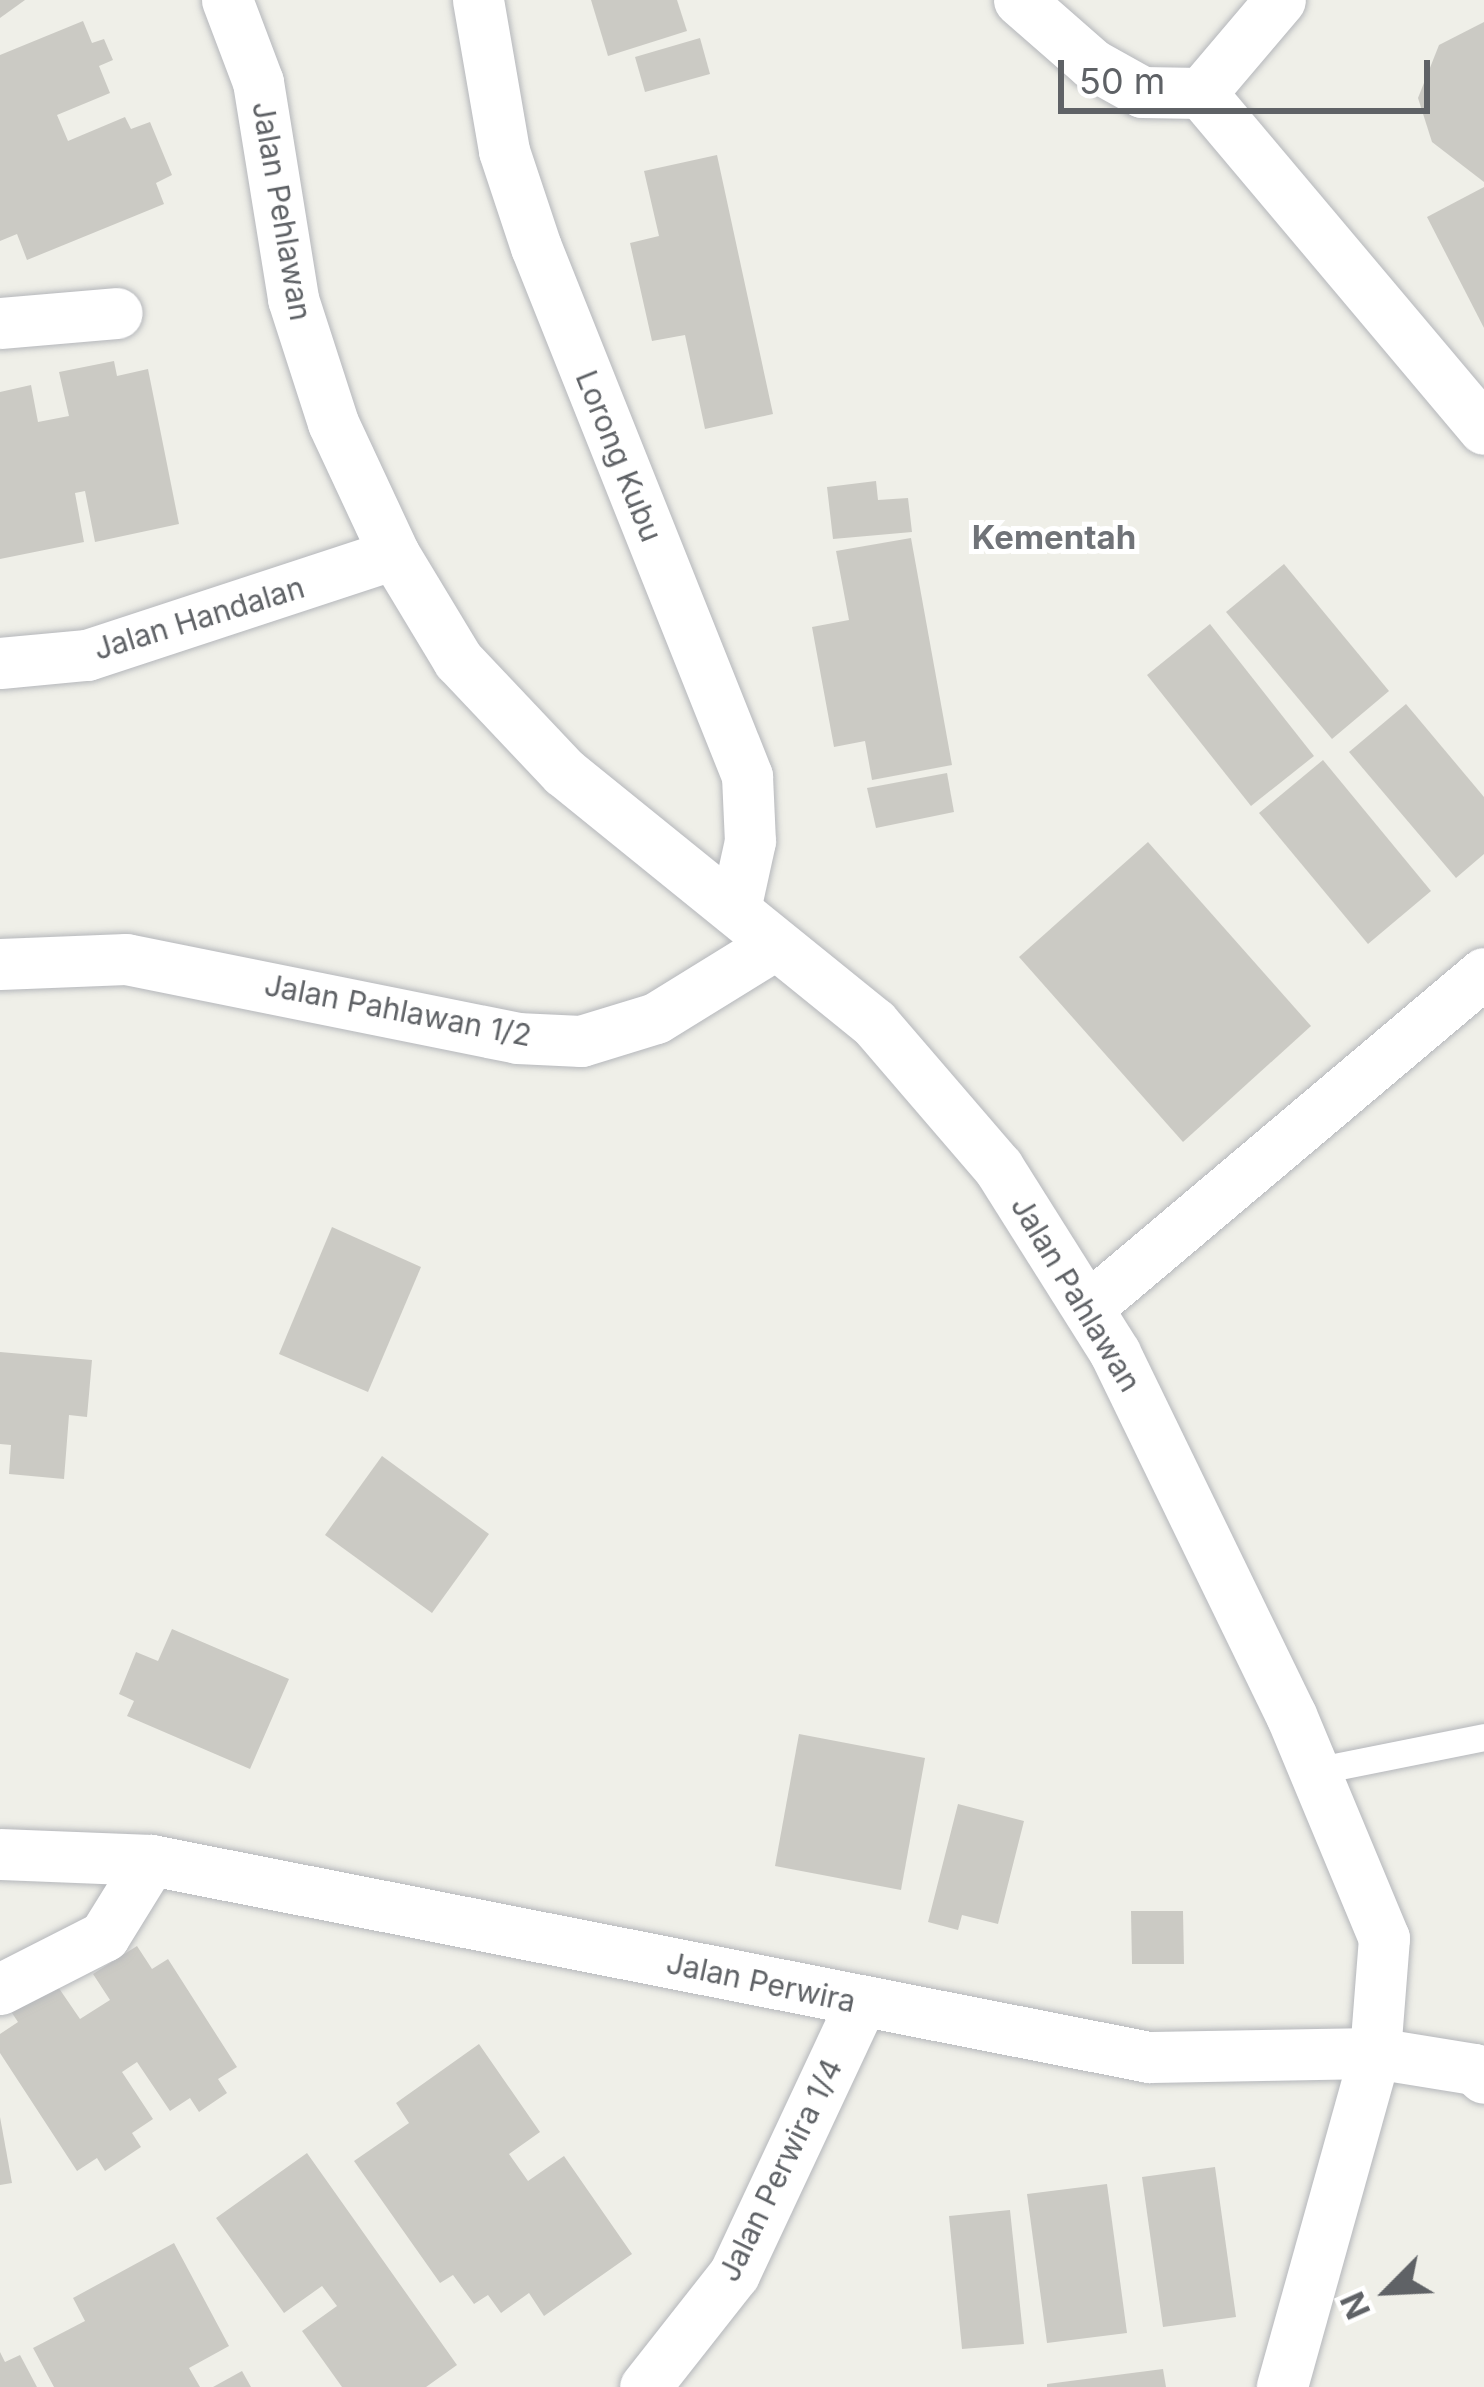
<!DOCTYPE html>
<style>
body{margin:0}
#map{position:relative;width:1484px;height:2387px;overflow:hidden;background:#efefe8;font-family:Inter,sans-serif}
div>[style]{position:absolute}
.building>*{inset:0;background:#cbcac4}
.roads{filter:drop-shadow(0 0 3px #b5b7bb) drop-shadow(0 0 3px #b5b7bb)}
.service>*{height:27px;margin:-13.5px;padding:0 13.5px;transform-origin:13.5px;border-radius:13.5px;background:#fff}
.minor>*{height:51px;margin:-25.5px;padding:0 25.5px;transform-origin:25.5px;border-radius:25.5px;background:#fff}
span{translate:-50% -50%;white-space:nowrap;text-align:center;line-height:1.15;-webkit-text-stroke:10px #fff;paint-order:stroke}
.street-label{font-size:30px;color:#5f6266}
.neighbourhood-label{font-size:33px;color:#707378;font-weight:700}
.north{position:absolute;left:1328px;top:2231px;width:120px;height:120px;-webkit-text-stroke:9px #fff;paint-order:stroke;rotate:246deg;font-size:33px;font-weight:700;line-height:48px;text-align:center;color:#5f6266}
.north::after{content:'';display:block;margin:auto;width:42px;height:54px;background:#5f6266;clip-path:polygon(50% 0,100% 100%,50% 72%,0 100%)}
.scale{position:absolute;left:1058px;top:60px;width:372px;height:54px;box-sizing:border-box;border:6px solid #5f6266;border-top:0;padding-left:15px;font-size:36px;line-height:42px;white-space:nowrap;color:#5f6266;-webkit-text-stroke:9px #fff;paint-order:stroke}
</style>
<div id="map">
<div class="building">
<i style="clip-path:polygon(0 0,25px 0,0 18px)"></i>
<i style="clip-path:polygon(591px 0,677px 0,687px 31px,608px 56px)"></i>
<i style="clip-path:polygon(83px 21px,92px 43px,104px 39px,113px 60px,99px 66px,110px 93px,57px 115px,68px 141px,125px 117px,131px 129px,150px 122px,172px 175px,156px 183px,164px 204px,27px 260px,17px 234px,0 241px,0 55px)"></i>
<i style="clip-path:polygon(1484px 22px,1484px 182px,1432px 142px,1418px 98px,1439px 45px)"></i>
<i style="clip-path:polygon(700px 38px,710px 74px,645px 92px,635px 57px)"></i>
<i style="clip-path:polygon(717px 155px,773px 414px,705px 429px,685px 335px,652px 341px,630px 243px,659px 236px,644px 171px)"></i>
<i style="clip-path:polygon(1484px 187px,1484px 328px,1427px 217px)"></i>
<i style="clip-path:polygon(114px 361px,117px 376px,148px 369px,179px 524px,95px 542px,85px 491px,75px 493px,84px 542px,0 559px,0 392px,31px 385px,38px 422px,69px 416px,59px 372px)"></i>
<i style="clip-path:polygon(876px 481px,878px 500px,908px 498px,912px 532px,833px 539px,827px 487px)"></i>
<i style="clip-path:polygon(911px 538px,952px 765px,872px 780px,865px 741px,834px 747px,812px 627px,849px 620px,836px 551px)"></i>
<i style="clip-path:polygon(1284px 564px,1389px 691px,1332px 739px,1226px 612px)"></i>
<i style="clip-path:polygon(1210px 624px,1314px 756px,1251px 806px,1147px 675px)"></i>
<i style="clip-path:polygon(1406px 704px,1484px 797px,1484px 854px,1456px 878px,1349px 752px)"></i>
<i style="clip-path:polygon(1323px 760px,1431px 891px,1368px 944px,1259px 813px)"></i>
<i style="clip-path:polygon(947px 773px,954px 812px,876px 828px,867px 788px)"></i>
<i style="clip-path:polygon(1148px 842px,1311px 1026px,1183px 1142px,1019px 957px)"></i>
<i style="clip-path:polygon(332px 1227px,421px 1267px,368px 1392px,279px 1354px)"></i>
<i style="clip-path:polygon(0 1352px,92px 1360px,87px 1417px,69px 1415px,64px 1479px,9px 1474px,11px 1445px,0 1444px)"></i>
<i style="clip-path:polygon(382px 1456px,489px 1534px,432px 1613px,325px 1535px)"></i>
<i style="clip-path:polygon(172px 1629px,289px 1679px,250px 1769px,127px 1716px,134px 1701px,119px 1694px,136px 1652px,158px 1661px)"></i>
<i style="clip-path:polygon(799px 1734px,925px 1758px,901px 1890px,775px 1866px)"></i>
<i style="clip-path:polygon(958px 1804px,1024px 1821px,998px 1924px,962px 1915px,958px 1930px,928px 1922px)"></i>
<i style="clip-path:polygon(1131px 1911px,1183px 1911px,1184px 1964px,1132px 1964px)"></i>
<i style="clip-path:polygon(137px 1946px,152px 1969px,168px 1959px,237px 2067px,218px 2079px,227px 2093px,199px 2112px,190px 2098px,170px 2111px,137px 2062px,122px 2072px,153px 2119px,132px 2133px,141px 2147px,105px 2171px,97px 2158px,77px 2171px,0 2053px,0 2034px,18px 2022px,10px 2010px,54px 1981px,80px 2019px,110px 2000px,93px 1974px)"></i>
<i style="clip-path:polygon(479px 2044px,540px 2132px,509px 2154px,528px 2181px,564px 2156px,632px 2254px,544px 2316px,529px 2293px,501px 2313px,488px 2295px,474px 2304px,453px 2275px,440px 2283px,354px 2161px,409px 2123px,396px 2103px)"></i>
<i style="clip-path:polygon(0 2117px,12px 2183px,0 2185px)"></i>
<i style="clip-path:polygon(307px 2153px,457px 2365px,426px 2387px,342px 2387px,302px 2331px,337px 2306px,322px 2286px,284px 2313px,216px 2218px)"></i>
<i style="clip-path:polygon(1215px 2167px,1236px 2317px,1163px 2327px,1142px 2177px)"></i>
<i style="clip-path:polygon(1107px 2184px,1127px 2333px,1047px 2343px,1027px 2194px)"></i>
<i style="clip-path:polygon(1010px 2210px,1024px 2344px,962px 2349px,949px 2216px)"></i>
<i style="clip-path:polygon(174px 2243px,229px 2346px,189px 2368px,200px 2387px,54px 2387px,33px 2348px,85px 2321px,73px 2298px)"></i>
<i style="clip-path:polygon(0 2352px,5px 2362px,20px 2355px,37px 2387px,0 2387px)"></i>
<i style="clip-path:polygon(1163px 2369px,1166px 2387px,1047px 2387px,1047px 2384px)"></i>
<i style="clip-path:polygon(242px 2371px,251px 2387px,213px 2387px)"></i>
</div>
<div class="roads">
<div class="service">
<i style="left:1314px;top:1771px;width:173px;rotate:-11.3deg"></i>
</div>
<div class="minor">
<i style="left:227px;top:0;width:88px;rotate:69.3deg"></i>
<i style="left:258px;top:82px;width:220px;rotate:80.8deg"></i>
<i style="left:293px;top:299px;width:130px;rotate:72.1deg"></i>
<i style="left:333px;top:423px;width:145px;rotate:65deg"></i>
<i style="left:394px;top:554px;width:124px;rotate:58.9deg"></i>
<i style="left:458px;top:660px;width:154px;rotate:46.6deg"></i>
<i style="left:564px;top:772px;width:399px;rotate:39deg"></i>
<i style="left:874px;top:1023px;width:190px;rotate:49.3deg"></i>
<i style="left:998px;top:1167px;width:220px;rotate:57.8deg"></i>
<i style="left:1115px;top:1353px;width:403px;rotate:64.1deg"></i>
<i style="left:1291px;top:1715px;width:242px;rotate:67.4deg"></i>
<i style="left:1384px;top:1938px;width:115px;rotate:94.5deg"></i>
<i style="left:1375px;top:2053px;width:100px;rotate:9.2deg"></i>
<i style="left:1474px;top:2069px;width:13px;rotate:42deg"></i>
<i style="left:478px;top:0;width:153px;rotate:80.2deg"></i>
<i style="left:504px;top:151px;width:101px;rotate:71.6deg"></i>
<i style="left:536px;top:247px;width:570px;rotate:68.25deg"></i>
<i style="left:747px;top:776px;width:65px;rotate:87.4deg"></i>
<i style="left:750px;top:841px;width:70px;rotate:102.4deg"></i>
<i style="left:1019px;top:0;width:97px;rotate:41.2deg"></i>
<i style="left:1092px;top:64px;width:57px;rotate:29.2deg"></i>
<i style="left:1142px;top:92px;width:59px;rotate:1deg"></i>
<i style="left:1201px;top:93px;width:122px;rotate:-49.7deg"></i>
<i style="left:1201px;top:93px;width:439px;rotate:49.9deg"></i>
<i style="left:0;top:323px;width:117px;rotate:-4.9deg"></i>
<i style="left:0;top:663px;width:87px;rotate:-5.3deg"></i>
<i style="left:87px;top:655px;width:323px;rotate:-18.2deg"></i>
<i style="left:0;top:964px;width:126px;rotate:-2.3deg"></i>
<i style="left:126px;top:959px;width:399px;rotate:11.4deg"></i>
<i style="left:517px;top:1038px;width:64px;rotate:2.7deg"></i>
<i style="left:581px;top:1041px;width:78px;rotate:-17deg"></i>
<i style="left:656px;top:1018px;width:139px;rotate:-31.7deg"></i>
<i style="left:1088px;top:1307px;width:518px;rotate:-40.15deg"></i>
<i style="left:0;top:1854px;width:151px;rotate:2.3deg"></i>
<i style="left:151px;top:1860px;width:1017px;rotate:11.17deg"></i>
<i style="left:1149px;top:2057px;width:226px;rotate:-1deg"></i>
<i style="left:1375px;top:2053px;width:347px;rotate:105.6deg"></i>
<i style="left:0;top:1989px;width:117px;rotate:-27deg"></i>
<i style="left:104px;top:1936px;width:89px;rotate:-58.3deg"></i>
<i style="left:645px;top:2387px;width:144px;rotate:-51.8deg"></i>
<i style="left:734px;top:2274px;width:299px;rotate:-64.9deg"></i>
</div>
</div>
<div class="street-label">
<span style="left:282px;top:211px;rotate:80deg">Jalan Pehlawan</span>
<span style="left:619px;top:456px;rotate:68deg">Lorong Kubu</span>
<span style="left:199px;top:618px;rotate:-17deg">Jalan Handalan</span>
<span style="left:398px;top:1010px;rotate:11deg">Jalan Pahlawan 1/2</span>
<span style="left:1076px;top:1294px;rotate:59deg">Jalan Pahlawan</span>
<span style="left:761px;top:1982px;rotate:12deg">Jalan Perwira</span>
<span style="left:780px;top:2170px;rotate:-64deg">Jalan Perwira 1/4</span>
</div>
<div class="neighbourhood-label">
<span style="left:1054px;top:538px">Kementah</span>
</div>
<div class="north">N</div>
<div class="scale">50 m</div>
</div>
